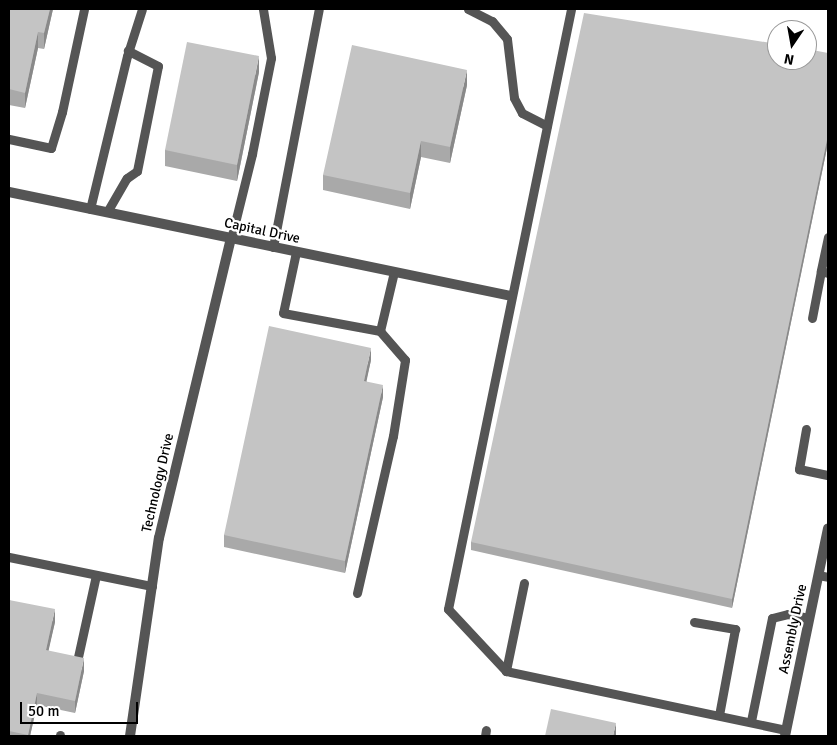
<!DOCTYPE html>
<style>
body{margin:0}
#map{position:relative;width:837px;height:745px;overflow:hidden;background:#fff;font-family:Signika,sans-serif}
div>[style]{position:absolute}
.lane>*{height:9px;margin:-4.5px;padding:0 4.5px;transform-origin:4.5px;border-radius:4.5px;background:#555}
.street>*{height:10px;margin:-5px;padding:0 5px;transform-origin:5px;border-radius:5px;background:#555}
.wall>*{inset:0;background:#a9a9a9}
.shaded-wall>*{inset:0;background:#898989}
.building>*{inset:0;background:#c4c4c4}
span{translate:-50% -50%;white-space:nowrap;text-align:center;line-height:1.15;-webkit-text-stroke:4.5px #fff;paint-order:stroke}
.street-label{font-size:14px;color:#000}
.frame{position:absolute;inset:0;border:10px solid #000;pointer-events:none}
.north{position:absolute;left:767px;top:20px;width:50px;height:50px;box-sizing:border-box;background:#fff;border:1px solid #999;border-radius:50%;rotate:192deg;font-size:14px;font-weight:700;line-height:20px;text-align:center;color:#000}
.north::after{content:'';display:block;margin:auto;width:18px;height:22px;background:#000;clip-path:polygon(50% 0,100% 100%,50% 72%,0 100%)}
.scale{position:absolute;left:20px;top:702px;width:118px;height:22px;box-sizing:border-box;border:2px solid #000;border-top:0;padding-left:6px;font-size:15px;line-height:18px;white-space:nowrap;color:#000;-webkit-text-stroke:4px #fff;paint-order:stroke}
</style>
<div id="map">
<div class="lane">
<i style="left:468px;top:9px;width:27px;rotate:27deg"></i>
<i style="left:492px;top:21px;width:23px;rotate:50deg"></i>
<i style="left:507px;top:39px;width:59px;rotate:83.2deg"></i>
<i style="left:514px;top:98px;width:17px;rotate:62deg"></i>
<i style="left:522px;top:113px;width:28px;rotate:27deg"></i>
<i style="left:9px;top:139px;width:43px;rotate:12.1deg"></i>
<i style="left:51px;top:148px;width:38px;rotate:-73deg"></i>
<i style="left:62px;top:112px;width:105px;rotate:-77.9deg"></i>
<i style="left:90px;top:209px;width:157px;rotate:-76.4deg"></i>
<i style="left:127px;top:56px;width:49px;rotate:-72.3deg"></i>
<i style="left:107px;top:212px;width:39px;rotate:-60deg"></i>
<i style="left:127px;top:178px;width:12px;rotate:-35deg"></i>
<i style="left:137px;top:171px;width:107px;rotate:-78.7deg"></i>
<i style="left:158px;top:66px;width:34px;rotate:-153deg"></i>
<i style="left:828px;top:237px;width:35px;rotate:102deg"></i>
<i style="left:821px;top:271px;width:7px;rotate:16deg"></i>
<i style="left:231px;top:239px;width:88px;rotate:-76.1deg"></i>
<i style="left:252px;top:154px;width:98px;rotate:-78.8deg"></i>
<i style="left:271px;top:58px;width:50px;rotate:-99.3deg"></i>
<i style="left:273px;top:247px;width:242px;rotate:-79.1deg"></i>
<i style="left:296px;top:252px;width:62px;rotate:102deg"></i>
<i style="left:283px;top:313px;width:99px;rotate:10.5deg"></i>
<i style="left:380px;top:331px;width:61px;rotate:-76.7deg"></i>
<i style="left:812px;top:318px;width:48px;rotate:-79.2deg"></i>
<i style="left:806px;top:429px;width:41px;rotate:99.9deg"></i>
<i style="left:799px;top:469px;width:30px;rotate:12deg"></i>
<i style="left:9px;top:557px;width:146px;rotate:11.5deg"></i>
<i style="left:818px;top:575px;width:10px;rotate:11deg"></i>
<i style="left:524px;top:583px;width:90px;rotate:101.6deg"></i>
<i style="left:506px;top:671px;width:286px;rotate:11.9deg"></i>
<i style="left:357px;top:593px;width:161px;rotate:-77.1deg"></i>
<i style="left:393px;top:436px;width:77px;rotate:-81deg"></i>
<i style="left:405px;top:360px;width:38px;rotate:-131deg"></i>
<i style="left:694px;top:622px;width:42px;rotate:9.7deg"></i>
<i style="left:735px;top:629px;width:87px;rotate:100.5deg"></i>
<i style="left:78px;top:657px;width:84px;rotate:-77.6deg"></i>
<i style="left:506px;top:671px;width:85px;rotate:-133.1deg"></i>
<i style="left:448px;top:609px;width:612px;rotate:-78.41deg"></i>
<i style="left:751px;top:721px;width:105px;rotate:-78.5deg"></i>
<i style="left:772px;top:618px;width:16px;rotate:-14deg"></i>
<i style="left:788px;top:614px;width:21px;rotate:11deg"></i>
<i style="left:60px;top:736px;width:1px;rotate:-90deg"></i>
<i style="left:485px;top:736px;width:6px;rotate:-81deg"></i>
</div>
<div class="street">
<i style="left:9px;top:192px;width:513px;rotate:11.7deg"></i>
<i style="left:130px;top:736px;width:200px;rotate:-81.7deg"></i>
<i style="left:159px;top:538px;width:308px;rotate:-76.5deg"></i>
<i style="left:785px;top:736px;width:212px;rotate:-78.3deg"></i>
</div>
<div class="wall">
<i style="clip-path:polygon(9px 9px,53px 9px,44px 49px,38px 48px,25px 108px,9px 105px)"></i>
<i style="clip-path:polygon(828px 53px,828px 143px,732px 608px,471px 550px,471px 542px)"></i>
<i style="clip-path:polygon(259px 72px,237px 181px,165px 166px,165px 150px)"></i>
<i style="clip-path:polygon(467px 85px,450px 163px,421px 157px,410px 209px,323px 190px,323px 175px)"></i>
<i style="clip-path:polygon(371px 360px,366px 381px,383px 397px,345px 573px,224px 547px,224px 535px)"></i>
<i style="clip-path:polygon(9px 600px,55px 622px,48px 651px,84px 671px,75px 713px,37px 705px,30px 736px,9px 736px)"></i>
</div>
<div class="shaded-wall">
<i style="clip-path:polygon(50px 9px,53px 9px,44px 49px,44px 33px)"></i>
<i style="clip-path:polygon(38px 32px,38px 48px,25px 108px,25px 93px)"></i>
<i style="clip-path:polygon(259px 56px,259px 72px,237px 181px,237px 165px)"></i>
<i style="clip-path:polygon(467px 70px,467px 85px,450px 163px,450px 147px)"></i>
<i style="clip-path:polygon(828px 135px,828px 143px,732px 608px,732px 599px)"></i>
<i style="clip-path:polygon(421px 141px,421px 157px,410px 209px,410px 193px)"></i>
<i style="clip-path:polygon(371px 348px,371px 360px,364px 393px,364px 381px)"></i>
<i style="clip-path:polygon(383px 385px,383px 397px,345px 573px,345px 561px)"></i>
<i style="clip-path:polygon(55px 609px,55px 622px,46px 662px,46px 650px)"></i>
<i style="clip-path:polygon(84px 658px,84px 671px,75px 713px,75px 701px)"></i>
<i style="clip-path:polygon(37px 693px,37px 705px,30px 736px,28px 736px)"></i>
<i style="clip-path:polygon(616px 723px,616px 736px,613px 736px)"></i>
</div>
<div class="building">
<i style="clip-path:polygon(9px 9px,50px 9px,44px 33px,38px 32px,25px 93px,9px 89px)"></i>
<i style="clip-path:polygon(584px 13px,777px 44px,777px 60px,807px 60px,807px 49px,828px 53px,828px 135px,732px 599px,471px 542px)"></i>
<i style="clip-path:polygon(187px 42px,259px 56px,237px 165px,165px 150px)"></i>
<i style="clip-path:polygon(352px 45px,467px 70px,450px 147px,421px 141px,410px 193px,323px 175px)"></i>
<i style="clip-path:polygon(269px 326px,371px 348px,364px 381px,383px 385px,345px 561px,224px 535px)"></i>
<i style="clip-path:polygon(9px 600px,55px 609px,46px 650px,84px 658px,75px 701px,37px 693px,28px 735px,9px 731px)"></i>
<i style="clip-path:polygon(551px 709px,616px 723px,613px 736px,545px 736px)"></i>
</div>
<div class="street-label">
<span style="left:262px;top:231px;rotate:12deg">Capital Drive</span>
<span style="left:158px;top:483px;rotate:-77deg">Technology Drive</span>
<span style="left:793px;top:629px;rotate:-78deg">Assembly Drive</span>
</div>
<div class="frame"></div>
<div class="north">N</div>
<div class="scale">50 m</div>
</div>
